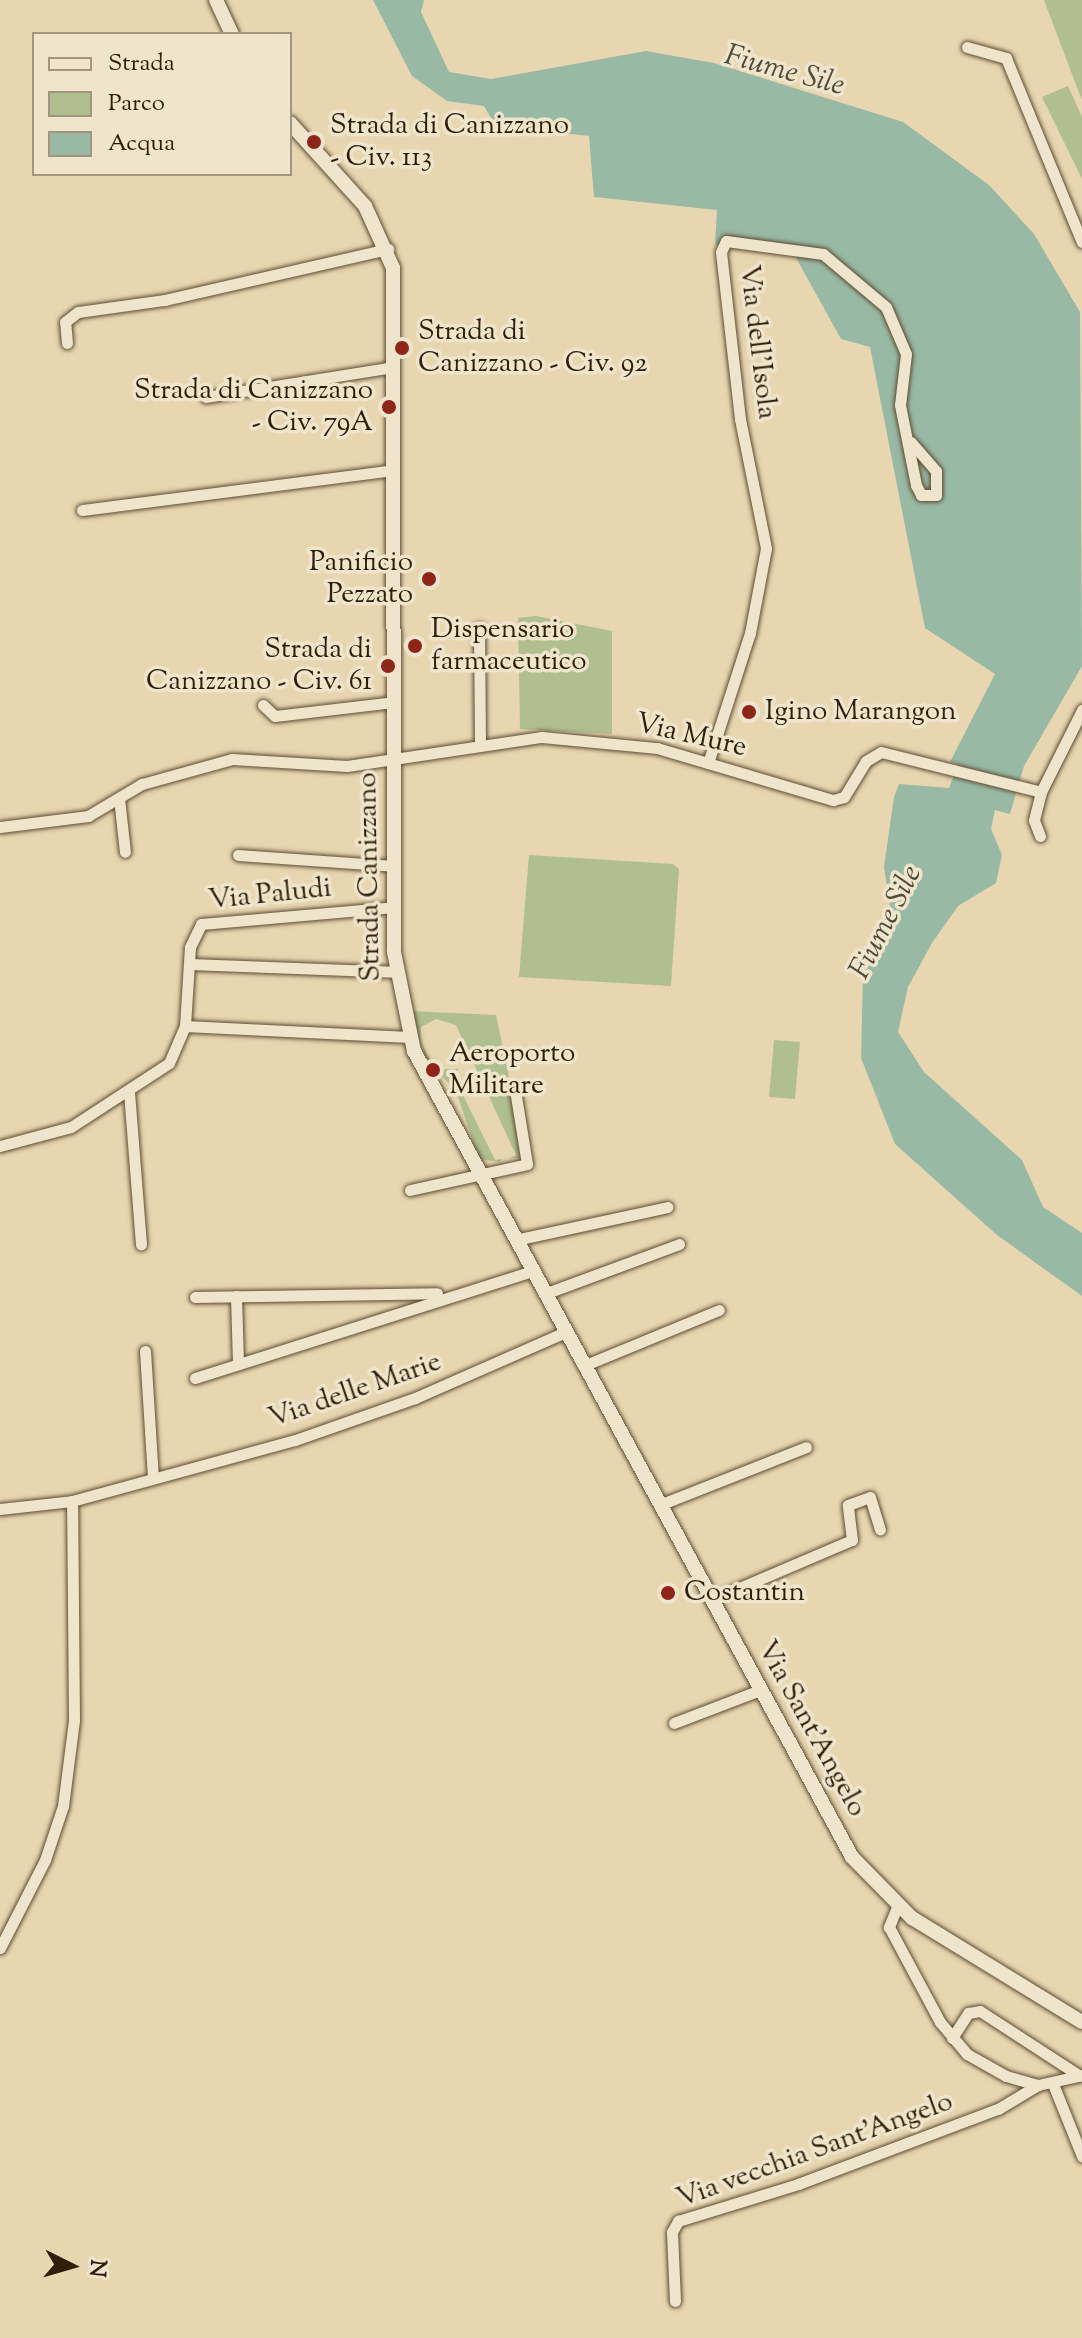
<!DOCTYPE html>
<style>
body{margin:0}
#map{position:relative;width:1082px;height:2338px;overflow:hidden;background:#e7d6b0;font-family:"Sorts Mill Goudy",serif}
div>[style]{position:absolute}
.green>*{inset:0;background:#afbf90}
.water>*{inset:0;background:#98baa5}
.roads{filter:drop-shadow(0 0 2px #5e4c32) drop-shadow(0 0 2px #5e4c32)}
.street>*{height:11px;margin:-5.5px;padding:0 5.5px;transform-origin:5.5px;border-radius:5.5px;background:#efe4cc}
.secondary>*{height:14px;margin:-7px;padding:0 7px;transform-origin:7px;border-radius:7px;background:#efe4cc}
.dots>*{width:22px;height:22px;translate:-50% -50%;box-sizing:border-box;border:4px solid #efe4cc;border-radius:50%}
span{translate:-50% -50%;white-space:nowrap;text-align:center;line-height:1.15;-webkit-text-stroke:7px #efe4cc;paint-order:stroke}
.poi-label{font-size:28px;color:#311e08}
.left{translate:0 -50%;text-align:left}
.right{translate:-100% -50%;text-align:right}
.street-label{font-size:28px;color:#311e08}
.water-label{font-size:30px;color:#504d37;font-style:italic}
.legend{position:absolute;left:32px;top:32px;width:260px;height:144px;box-sizing:border-box;background:#efe4cc;border:2px solid #a3957e;margin:0;padding:10px 14px;list-style:none;font-size:24px;color:#311e08}
.legend li{display:flex;align-items:center;gap:16px;height:40px}
.legend b{width:40px;border:2px solid #a3957e}
.north{position:absolute;left:32px;top:2226px;width:80px;height:80px;-webkit-text-stroke:6px #efe4cc;paint-order:stroke;rotate:95deg;font-size:22px;font-weight:700;line-height:32px;text-align:center;color:#311e08}
.north::after{content:'';display:block;margin:auto;width:28px;height:36px;background:#311e08;clip-path:polygon(50% 0,100% 100%,50% 72%,0 100%)}
</style>
<div id="map">
<div class="green">
<i style="clip-path:polygon(1044px 0,1082px 0,1082px 100px,1078px 90px)"></i>
<i style="clip-path:polygon(1068px 86px,1082px 117px,1082px 179px,1042px 97px)"></i>
<i style="clip-path:polygon(536px 616px,612px 631px,612px 734px,520px 729px,518px 618px)"></i>
<i style="clip-path:polygon(529px 855px,673px 864px,679px 869px,671px 986px,519px 977px)"></i>
<i style="clip-path:polygon(410px 1011px,496px 1015px,526px 1158px,510px 1158px,516px 1155px,456px 1025px,436px 1019px,421px 1027px,420px 1040px,435px 1069px,459px 1069px,453px 1075px,495px 1160px,501px 1159px,500px 1162px,479px 1159px,456px 1091px,427px 1061px)"></i>
<i style="clip-path:polygon(774px 1040px,800px 1042px,795px 1099px,769px 1097px)"></i>
</div>
<div class="water">
<i style="clip-path:polygon(373px 0,424px 0,421px 12px,449px 72px,491px 79px,646px 51px,714px 63px,903px 122px,989px 185px,1034px 234px,1080px 312px,1082px 666px,1024px 766px,1010px 814px,995px 810px,991px 829px,1002px 855px,996px 883px,958px 906px,932px 943px,908px 987px,898px 1032px,924px 1072px,1022px 1160px,1043px 1207px,1082px 1233px,1082px 1296px,997px 1235px,895px 1144px,861px 1058px,863px 975px,893px 926px,884px 867px,894px 797px,899px 784px,949px 788px,958px 764px,950px 762px,995px 674px,925px 628px,870px 347px,841px 339px,795px 256px,715px 245px,717px 210px,594px 197px,589px 136px,496px 126px,484px 106px,447px 101px,412px 76px)"></i>
</div>
<div class="roads">
<div class="street">
<i style="left:967px;top:47px;width:41px;rotate:15.8deg"></i>
<i style="left:1006px;top:58px;width:199px;rotate:67.6deg"></i>
<i style="left:67px;top:343px;width:21px;rotate:-95deg"></i>
<i style="left:65px;top:322px;width:16px;rotate:-38deg"></i>
<i style="left:78px;top:312px;width:88px;rotate:-7.9deg"></i>
<i style="left:165px;top:300px;width:229px;rotate:-12.9deg"></i>
<i style="left:206px;top:397px;width:190px;rotate:-9.1deg"></i>
<i style="left:82px;top:510px;width:314px;rotate:-7.3deg"></i>
<i style="left:479px;top:628px;width:116px;rotate:89.5deg"></i>
<i style="left:263px;top:705px;width:16px;rotate:43deg"></i>
<i style="left:275px;top:716px;width:121px;rotate:-6.7deg"></i>
<i style="left:708px;top:763px;width:137px;rotate:-72.1deg"></i>
<i style="left:750px;top:633px;width:86px;rotate:-79.3deg"></i>
<i style="left:766px;top:548px;width:132px;rotate:-101.4deg"></i>
<i style="left:740px;top:419px;width:168px;rotate:-96.5deg"></i>
<i style="left:721px;top:252px;width:12px;rotate:-66deg"></i>
<i style="left:726px;top:241px;width:98px;rotate:7.6deg"></i>
<i style="left:823px;top:254px;width:82px;rotate:40.1deg"></i>
<i style="left:886px;top:307px;width:51px;rotate:66.9deg"></i>
<i style="left:906px;top:354px;width:51px;rotate:96.7deg"></i>
<i style="left:900px;top:405px;width:82px;rotate:78.7deg"></i>
<i style="left:916px;top:485px;width:11px;rotate:63deg"></i>
<i style="left:921px;top:495px;width:15px"></i>
<i style="left:936px;top:495px;width:24px;rotate:-90deg"></i>
<i style="left:936px;top:471px;width:38px;rotate:-131deg"></i>
<i style="left:119px;top:798px;width:54px;rotate:83.7deg"></i>
<i style="left:0;top:827px;width:89px;rotate:-7.1deg"></i>
<i style="left:88px;top:816px;width:63px;rotate:-30.7deg"></i>
<i style="left:142px;top:784px;width:93px;rotate:-15.5deg"></i>
<i style="left:232px;top:759px;width:115px;rotate:3.5deg"></i>
<i style="left:347px;top:766px;width:197px;rotate:-8.5deg"></i>
<i style="left:542px;top:737px;width:116px;rotate:5.5deg"></i>
<i style="left:657px;top:748px;width:184px;rotate:16.5deg"></i>
<i style="left:833px;top:800px;width:11px;rotate:-15deg"></i>
<i style="left:844px;top:797px;width:42px;rotate:-58.6deg"></i>
<i style="left:866px;top:761px;width:17px;rotate:-31deg"></i>
<i style="left:881px;top:752px;width:165px;rotate:14deg"></i>
<i style="left:1040px;top:836px;width:17px;rotate:-111deg"></i>
<i style="left:1034px;top:820px;width:29px;rotate:-76deg"></i>
<i style="left:1041px;top:792px;width:92px;rotate:-63.4deg"></i>
<i style="left:238px;top:855px;width:156px;rotate:4deg"></i>
<i style="left:189px;top:964px;width:206px;rotate:2.2deg"></i>
<i style="left:185px;top:1026px;width:224px;rotate:2.8deg"></i>
<i style="left:129px;top:1092px;width:153px;rotate:85.5deg"></i>
<i style="left:0;top:1146px;width:73px;rotate:-15deg"></i>
<i style="left:71px;top:1127px;width:117px;rotate:-33.1deg"></i>
<i style="left:169px;top:1063px;width:40px;rotate:-66.6deg"></i>
<i style="left:185px;top:1026px;width:79px;rotate:-86.4deg"></i>
<i style="left:190px;top:947px;width:25px;rotate:-64deg"></i>
<i style="left:201px;top:924px;width:194px;rotate:-5deg"></i>
<i style="left:410px;top:1190px;width:120px;rotate:-12.5deg"></i>
<i style="left:527px;top:1164px;width:75px;rotate:-99.2deg"></i>
<i style="left:515px;top:1240px;width:156px;rotate:-12.2deg"></i>
<i style="left:544px;top:1294px;width:144px;rotate:-20.3deg"></i>
<i style="left:236px;top:1296px;width:68px;rotate:88.3deg"></i>
<i style="left:195px;top:1297px;width:242px;rotate:-0.9deg"></i>
<i style="left:145px;top:1351px;width:126px;rotate:86.4deg"></i>
<i style="left:583px;top:1366px;width:147px;rotate:-22.4deg"></i>
<i style="left:195px;top:1378px;width:354px;rotate:-17.6deg"></i>
<i style="left:659px;top:1505px;width:158px;rotate:-21.5deg"></i>
<i style="left:0;top:1509px;width:72px;rotate:-6.3deg"></i>
<i style="left:72px;top:1501px;width:231px;rotate:-15.3deg"></i>
<i style="left:295px;top:1440px;width:127px;rotate:-19.3deg"></i>
<i style="left:415px;top:1398px;width:164px;rotate:-23.7deg"></i>
<i style="left:711px;top:1600px;width:153px;rotate:-23.1deg"></i>
<i style="left:852px;top:1540px;width:35px;rotate:-97deg"></i>
<i style="left:848px;top:1505px;width:23px;rotate:-20deg"></i>
<i style="left:870px;top:1497px;width:34px;rotate:73deg"></i>
<i style="left:674px;top:1723px;width:92px;rotate:-21deg"></i>
<i style="left:897px;top:1907px;width:22px;rotate:112deg"></i>
<i style="left:889px;top:1927px;width:108px;rotate:61.8deg"></i>
<i style="left:940px;top:2022px;width:42px;rotate:49.8deg"></i>
<i style="left:967px;top:2054px;width:45px;rotate:29.4deg"></i>
<i style="left:1006px;top:2076px;width:33px;rotate:16deg"></i>
<i style="left:1038px;top:2085px;width:45px;rotate:-12.8deg"></i>
<i style="left:0;top:1948px;width:99px;rotate:-62.9deg"></i>
<i style="left:45px;top:1860px;width:57px;rotate:-71.6deg"></i>
<i style="left:63px;top:1806px;width:87px;rotate:-82.7deg"></i>
<i style="left:74px;top:1720px;width:219px;rotate:-90.5deg"></i>
<i style="left:952px;top:2038px;width:30px;rotate:-57deg"></i>
<i style="left:968px;top:2013px;width:12px;rotate:-9deg"></i>
<i style="left:980px;top:2011px;width:119px;rotate:33deg"></i>
<i style="left:1053px;top:2084px;width:78px;rotate:68.1deg"></i>
<i style="left:675px;top:2301px;width:69px;rotate:-92.5deg"></i>
<i style="left:672px;top:2232px;width:13px;rotate:-61deg"></i>
<i style="left:678px;top:2221px;width:126px;rotate:-17.1deg"></i>
<i style="left:798px;top:2184px;width:214px;rotate:-20.6deg"></i>
<i style="left:998px;top:2109px;width:47px;rotate:-31deg"></i>
</div>
<div class="secondary">
<i style="left:216px;top:0;width:38px;rotate:65deg"></i>
<i style="left:290px;top:123px;width:112px;rotate:47.9deg"></i>
<i style="left:365px;top:206px;width:68px;rotate:65.7deg"></i>
<i style="left:393px;top:268px;width:684px;rotate:89.92deg"></i>
<i style="left:394px;top:952px;width:101px;rotate:78.6deg"></i>
<i style="left:414px;top:1051px;width:917px;rotate:61.48deg"></i>
<i style="left:852px;top:1857px;width:86px;rotate:45.5deg"></i>
<i style="left:912px;top:1918px;width:199px;rotate:31.5deg"></i>
</div>
</div>
<div class="dots">
<i style="left:314px;top:142px;background:#8f2418"></i>
<i style="left:402px;top:348px;background:#8f2418"></i>
<i style="left:389px;top:407px;background:#8f2418"></i>
<i style="left:429px;top:579px;background:#8f2418"></i>
<i style="left:415px;top:646px;background:#8f2418"></i>
<i style="left:388px;top:666px;background:#8f2418"></i>
<i style="left:749px;top:712px;background:#8f2418"></i>
<i style="left:433px;top:1070px;background:#8f2418"></i>
<i style="left:668px;top:1593px;background:#8f2418"></i>
</div>
<div class="poi-label">
<span class="left" style="left:330px;top:142px">Strada di Canizzano<br>- Civ. 113</span>
<span class="left" style="left:418px;top:348px">Strada di<br>Canizzano - Civ. 92</span>
<span class="right" style="left:373px;top:407px">Strada di Canizzano<br>- Civ. 79A</span>
<span class="right" style="left:413px;top:579px">Panificio<br>Pezzato</span>
<span class="left" style="left:431px;top:646px">Dispensario<br>farmaceutico</span>
<span class="right" style="left:372px;top:666px">Strada di<br>Canizzano - Civ. 61</span>
<span class="left" style="left:765px;top:712px">Igino Marangon</span>
<span class="left" style="left:449px;top:1070px">Aeroporto<br>Militare</span>
<span class="left" style="left:684px;top:1593px">Costantin</span>
</div>
<div class="street-label">
<span style="left:757px;top:342px;rotate:83deg">Via dell'Isola</span>
<span style="left:691px;top:736px;rotate:13deg">Via Mure</span>
<span style="left:370px;top:877px;rotate:-91deg">Strada Canizzano</span>
<span style="left:270px;top:895px;rotate:-6deg">Via Paludi</span>
<span style="left:355px;top:1391px;rotate:-19deg">Via delle Marie</span>
<span style="left:811px;top:1729px;rotate:61deg">Via Sant'Angelo</span>
<span style="left:815px;top:2151px;rotate:-20deg">Via vecchia Sant'Angelo</span>
</div>
<div class="water-label">
<span style="left:784px;top:72px;rotate:15deg">Fiume Sile</span>
<span style="left:887px;top:923px;rotate:-63deg">Fiume Sile</span>
</div>
<ul class="legend">
<li><b style="height:10px;background:#efe4cc"></b>Strada</li>
<li><b style="height:22px;background:#afbf90"></b>Parco</li>
<li><b style="height:22px;background:#98baa5"></b>Acqua</li>
</ul>
<div class="north">N</div>
</div>
